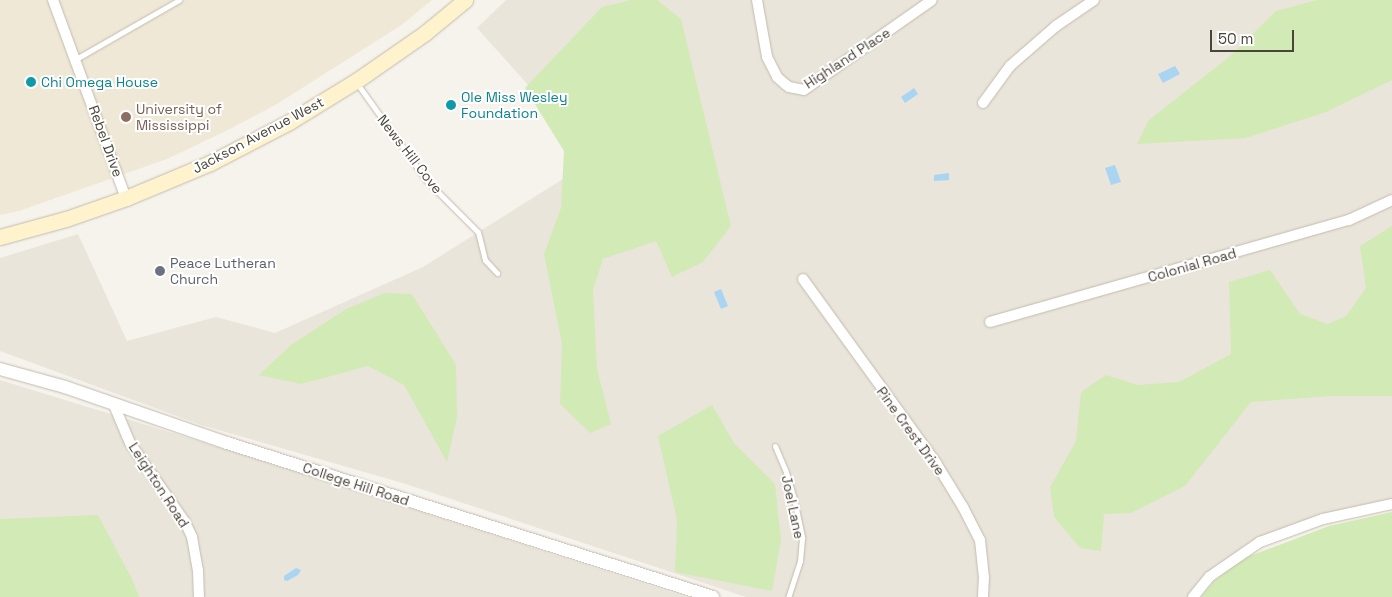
<!DOCTYPE html>
<style>
body{margin:0}
#map{position:relative;width:1392px;height:597px;overflow:hidden;background:#f6f3ec;font-family:"Space Grotesk",sans-serif}
div>[style]{position:absolute}
.residential>*{inset:0;background:#eae5da}
.education>*{inset:0;background:#efe8d6}
.green>*{inset:0;background:#d2eab5}
.water>*{inset:0;background:#a9d4f2}
.roads{filter:drop-shadow(0 0 1px #c2bbae) drop-shadow(0 0 1px #c2bbae)}
.service>*{height:5px;margin:-2.5px;padding:0 2.5px;transform-origin:2.5px;border-radius:2.5px;background:#fff}
.minor>*{height:10px;margin:-5px;padding:0 5px;transform-origin:5px;border-radius:5px;background:#fff}
.tertiary>*{height:12px;margin:-6px;padding:0 6px;transform-origin:6px;border-radius:6px;background:#fff}
.secondary>*{height:15px;margin:-7.5px;padding:0 7.5px;transform-origin:7.5px;border-radius:7.5px;background:#fff3cd}
.dots>*{width:14px;height:14px;translate:-50% -50%;box-sizing:border-box;border:2px solid #fff;border-radius:50%}
span{translate:-50% -50%;white-space:nowrap;text-align:center;line-height:1.15;-webkit-text-stroke:4px #fff;paint-order:stroke}
.street-label{font-size:14px;color:#4b4439}
.culture-label{font-size:14px;color:#0d838f}
.left{translate:0 -50%;text-align:left}
.education-label{font-size:14px;color:#785e54}
.worship-label{font-size:14px;color:#5b616d}
.scale{position:absolute;left:1210px;top:30px;width:84px;height:22px;box-sizing:border-box;border:2px solid #4b4439;border-top:0;padding-left:6px;font-size:15px;line-height:18px;white-space:nowrap;color:#4b4439;-webkit-text-stroke:4px #fff;paint-order:stroke}
</style>
<div id="map">
<div class="residential">
<i style="clip-path:polygon(506px 0,1392px 0,1392px 504px,1290px 530px,1229px 562px,1193px 597px,746px 597px,406px 484px,201px 425px,0 351px,0 258px,78px 234px,127px 341px,216px 317px,275px 333px,423px 267px,574px 172px,581px 144px,477px 28px)"></i>
<i style="clip-path:polygon(0 380px,218px 447px,686px 597px,0 597px)"></i>
</div>
<div class="education">
<i style="clip-path:polygon(0 0,432px 0,403px 24px,277px 104px,228px 130px,167px 159px,19px 211px,0 215px)"></i>
</div>
<div class="green">
<i style="clip-path:polygon(631px 0,657px 0,681px 19px,731px 226px,703px 262px,672px 277px,656px 241px,603px 259px,593px 290px,597px 369px,611px 424px,590px 433px,560px 404px,562px 344px,544px 254px,561px 208px,564px 151px,525px 88px,602px 7px)"></i>
<i style="clip-path:polygon(1317px 0,1392px 0,1392px 80px,1326px 112px,1246px 138px,1137px 144px,1149px 120px,1229px 57px,1276px 11px)"></i>
<i style="clip-path:polygon(1392px 226px,1392px 396px,1331px 396px,1251px 402px,1185px 486px,1131px 513px,1104px 514px,1101px 551px,1080px 548px,1054px 517px,1050px 487px,1076px 441px,1081px 392px,1106px 375px,1138px 385px,1179px 382px,1231px 354px,1229px 282px,1270px 270px,1300px 314px,1328px 324px,1346px 316px,1366px 288px,1360px 246px)"></i>
<i style="clip-path:polygon(385px 293px,412px 294px,456px 365px,457px 417px,447px 462px,404px 385px,368px 366px,301px 384px,259px 375px,291px 345px,346px 309px)"></i>
<i style="clip-path:polygon(712px 405px,734px 443px,775px 484px,781px 540px,772px 591px,675px 572px,677px 520px,658px 436px)"></i>
<i style="clip-path:polygon(1392px 512px,1392px 597px,1201px 597px,1214px 581px,1242px 559px,1329px 526px)"></i>
<i style="clip-path:polygon(98px 515px,133px 581px,139px 597px,0 597px,0 519px)"></i>
</div>
<div class="water">
<i style="clip-path:polygon(1175px 66px,1180px 74px,1163px 83px,1158px 74px)"></i>
<i style="clip-path:polygon(914px 88px,918px 94px,905px 103px,901px 97px)"></i>
<i style="clip-path:polygon(1115px 165px,1121px 182px,1111px 185px,1105px 168px)"></i>
<i style="clip-path:polygon(949px 173px,949px 180px,934px 181px,934px 175px)"></i>
<i style="clip-path:polygon(721px 289px,728px 306px,721px 309px,714px 292px)"></i>
<i style="clip-path:polygon(296px 568px,301px 570px,298px 575px,287px 581px,284px 580px,284px 576px)"></i>
</div>
<div class="roads">
<div class="service">
<i style="left:76px;top:59px;width:119px;rotate:-29.8deg"></i>
<i style="left:356px;top:82px;width:122px;rotate:54.4deg"></i>
<i style="left:427px;top:181px;width:72px;rotate:45deg"></i>
<i style="left:478px;top:232px;width:29px;rotate:76deg"></i>
<i style="left:485px;top:260px;width:18px;rotate:47deg"></i>
<i style="left:775px;top:446px;width:25px;rotate:67deg"></i>
<i style="left:785px;top:469px;width:31px;rotate:73deg"></i>
<i style="left:794px;top:499px;width:40px;rotate:78deg"></i>
<i style="left:802px;top:538px;width:23px;rotate:95deg"></i>
<i style="left:800px;top:561px;width:38px;rotate:108deg"></i>
</div>
<div class="minor">
<i style="left:53px;top:0;width:211px;rotate:69.8deg"></i>
<i style="left:757px;top:0;width:58px;rotate:80deg"></i>
<i style="left:767px;top:57px;width:22px;rotate:63deg"></i>
<i style="left:777px;top:77px;width:11px;rotate:41deg"></i>
<i style="left:785px;top:84px;width:5px;rotate:37deg"></i>
<i style="left:789px;top:87px;width:15px;rotate:11deg"></i>
<i style="left:804px;top:90px;width:156px;rotate:-35.1deg"></i>
<i style="left:983px;top:103px;width:46px;rotate:-53.9deg"></i>
<i style="left:1010px;top:66px;width:61px;rotate:-41deg"></i>
<i style="left:1056px;top:26px;width:46px;rotate:-34.4deg"></i>
<i style="left:803px;top:279px;width:227px;rotate:54.1deg"></i>
<i style="left:936px;top:463px;width:52px;rotate:58.5deg"></i>
<i style="left:963px;top:507px;width:37px;rotate:63deg"></i>
<i style="left:980px;top:540px;width:37px;rotate:84deg"></i>
<i style="left:984px;top:577px;width:20px;rotate:93deg"></i>
<i style="left:990px;top:322px;width:373px;rotate:-15.9deg"></i>
<i style="left:1349px;top:220px;width:47px;rotate:-24.9deg"></i>
<i style="left:114px;top:405px;width:41px;rotate:67.2deg"></i>
<i style="left:130px;top:443px;width:96px;rotate:55.2deg"></i>
<i style="left:185px;top:522px;width:17px;rotate:65deg"></i>
<i style="left:192px;top:537px;width:34px;rotate:80deg"></i>
<i style="left:198px;top:570px;width:27px;rotate:88deg"></i>
<i style="left:1193px;top:597px;width:26px;rotate:-51deg"></i>
<i style="left:1209px;top:577px;width:62px;rotate:-34.5deg"></i>
<i style="left:1260px;top:542px;width:67px;rotate:-20.1deg"></i>
<i style="left:1323px;top:519px;width:71px;rotate:-12.3deg"></i>
</div>
<div class="tertiary">
<i style="left:0;top:369px;width:67px;rotate:15.5deg"></i>
<i style="left:65px;top:387px;width:171px;rotate:19.1deg"></i>
<i style="left:227px;top:443px;width:510px;rotate:17.58deg"></i>
</div>
<div class="secondary">
<i style="left:0;top:237px;width:68px;rotate:-15.3deg"></i>
<i style="left:66px;top:219px;width:64px;rotate:-19.3deg"></i>
<i style="left:126px;top:198px;width:91px;rotate:-22.6deg"></i>
<i style="left:210px;top:163px;width:89px;rotate:-27.4deg"></i>
<i style="left:289px;top:122px;width:79px;rotate:-31.5deg"></i>
<i style="left:356px;top:81px;width:84px;rotate:-34.8deg"></i>
<i style="left:425px;top:33px;width:52px;rotate:-39.5deg"></i>
</div>
</div>
<div class="dots">
<i style="left:31px;top:82px;background:#0f9aa8"></i>
<i style="left:451px;top:105px;background:#0f9aa8"></i>
<i style="left:126px;top:117px;background:#8d6e63"></i>
<i style="left:160px;top:271px;background:#6b7280"></i>
</div>
<div class="street-label">
<span style="left:847px;top:58px;rotate:-33deg">Highland Place</span>
<span style="left:258px;top:135px;rotate:-28deg">Jackson Avenue West</span>
<span style="left:106px;top:141px;rotate:70deg">Rebel Drive</span>
<span style="left:410px;top:154px;rotate:52deg">News Hill Cove</span>
<span style="left:1192px;top:265px;rotate:-16deg">Colonial Road</span>
<span style="left:911px;top:431px;rotate:54deg">Pine Crest Drive</span>
<span style="left:356px;top:484px;rotate:18deg">College Hill Road</span>
<span style="left:159px;top:485px;rotate:57deg">Leighton Road</span>
<span style="left:793px;top:507px;rotate:78deg">Joel Lane</span>
</div>
<div class="culture-label">
<span class="left" style="left:41px;top:82px">Chi Omega House</span>
<span class="left" style="left:461px;top:105px">Ole Miss Wesley<br>Foundation</span>
</div>
<div class="education-label">
<span class="left" style="left:136px;top:117px">University of<br>Mississippi</span>
</div>
<div class="worship-label">
<span class="left" style="left:170px;top:271px">Peace Lutheran<br>Church</span>
</div>
<div class="scale">50 m</div>
</div>
